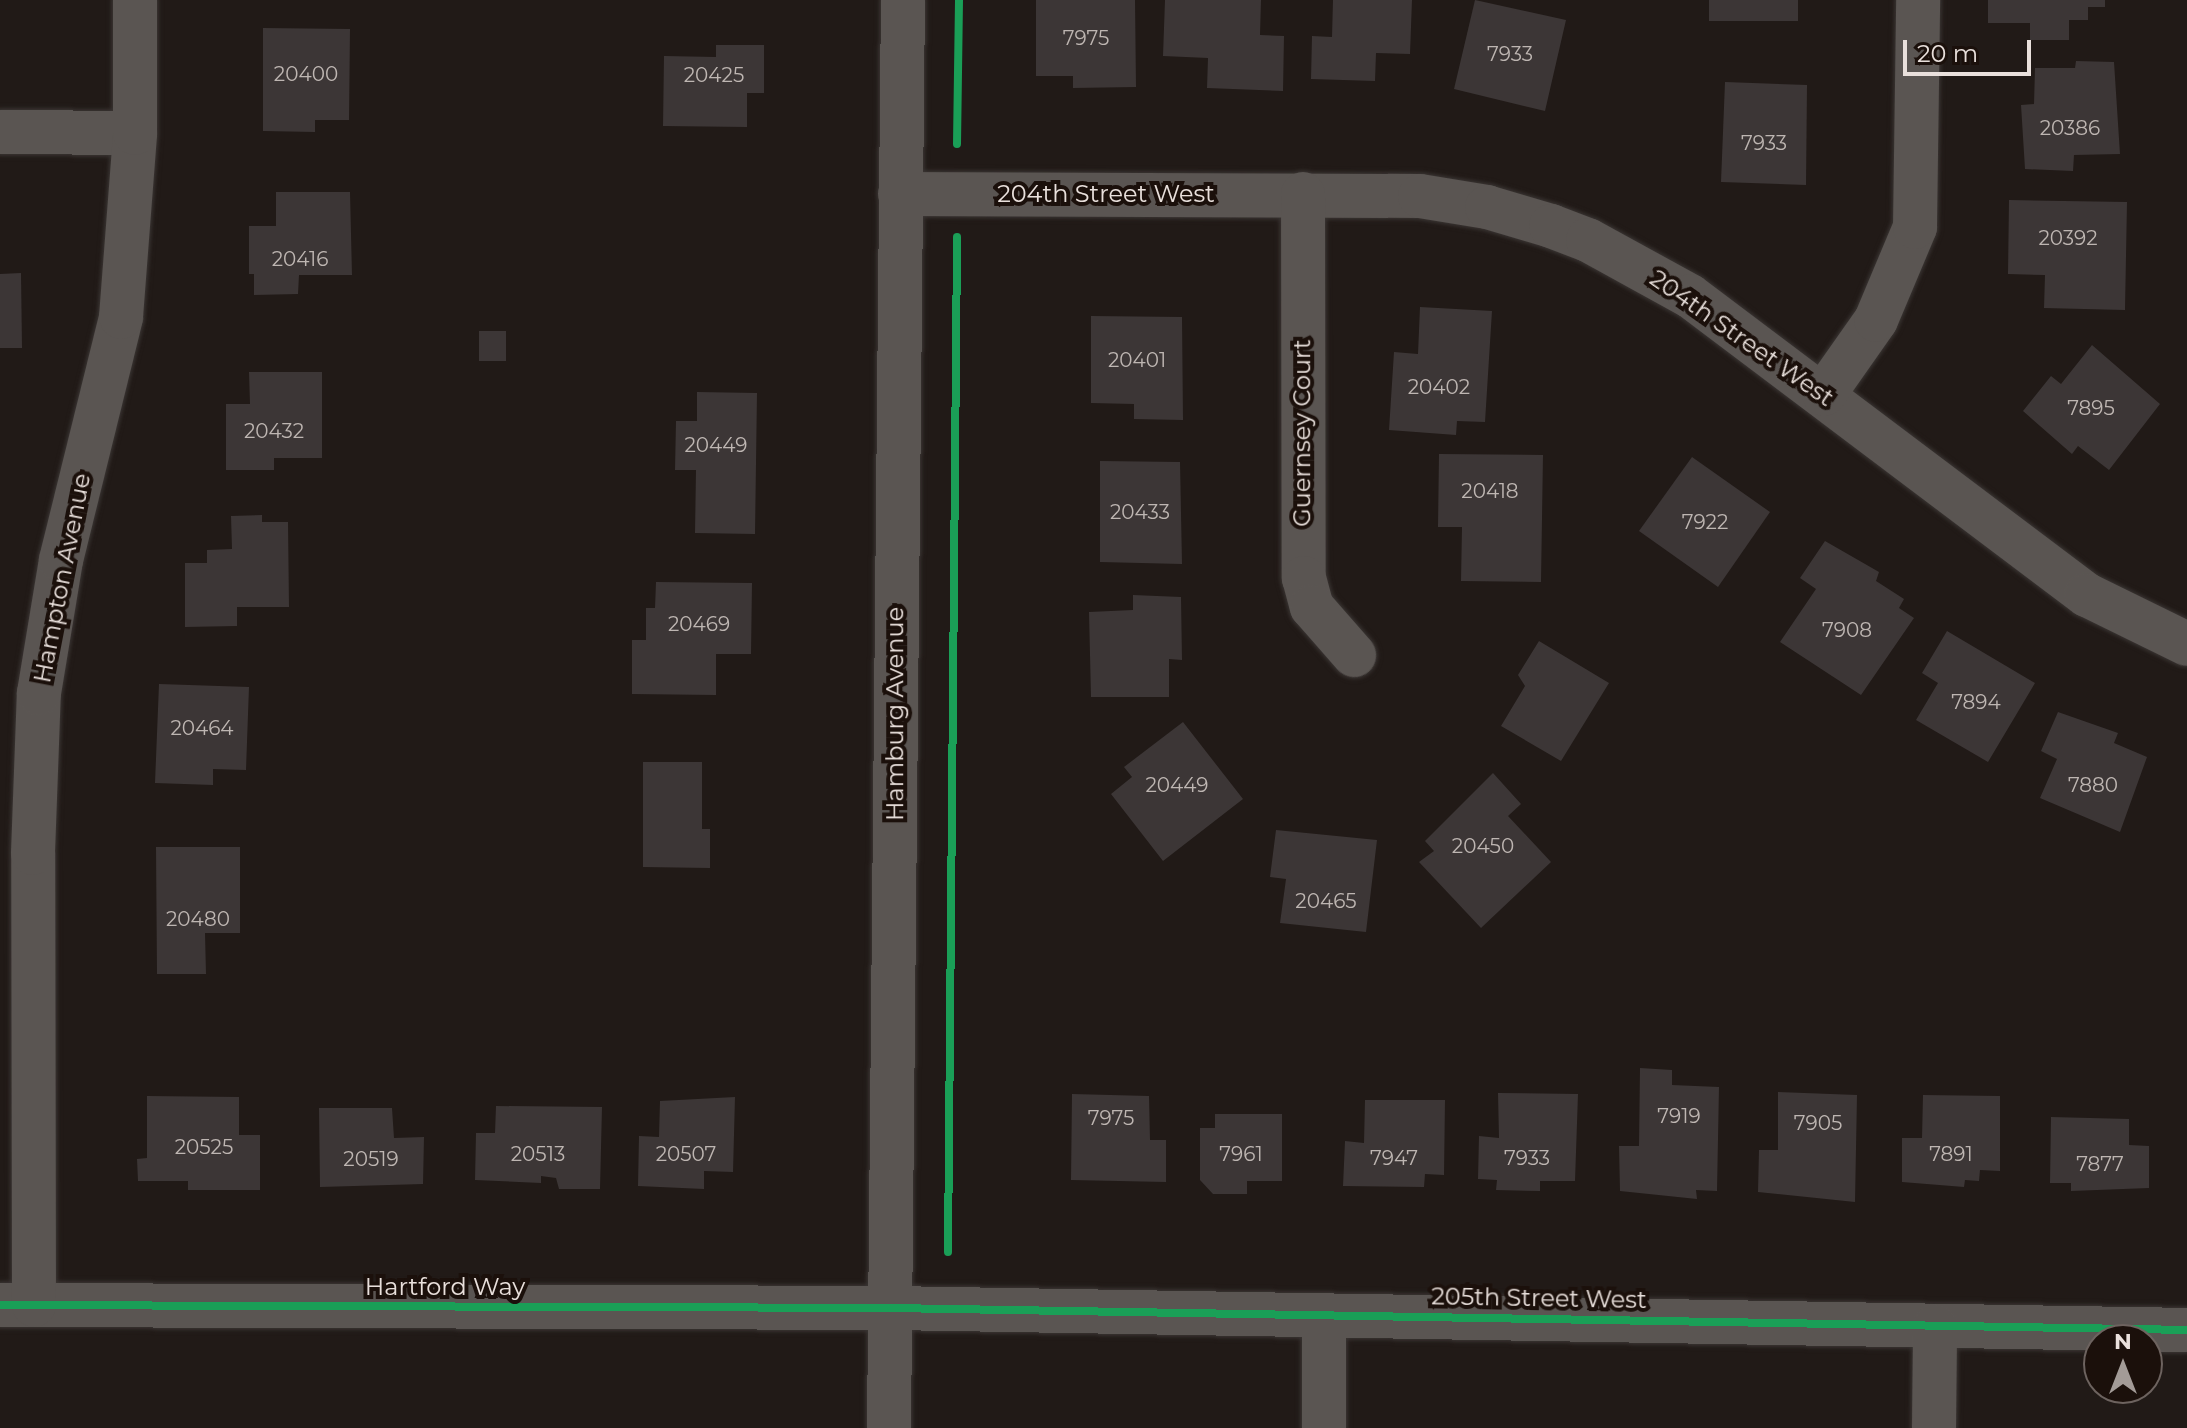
<!DOCTYPE html>
<style>
body{margin:0}
#map{position:relative;width:2187px;height:1428px;overflow:hidden;background:#211a17;font-family:Montserrat,sans-serif}
div>[style]{position:absolute}
.building>*{inset:0;background:#3c3636}
.roads{filter:drop-shadow(0 0 2px #3a3533) drop-shadow(0 0 2px #3a3533)}
.minor>*{height:44px;margin:-22px;padding:0 22px;transform-origin:22px;border-radius:22px;background:#5a5552}
.cycleway>*{height:8px;margin:-4px;padding:0 4px;transform-origin:4px;border-radius:4px;background:#1a9f57}
span{translate:-50% -50%;white-space:nowrap;text-align:center;line-height:1.15;-webkit-text-stroke:8px #1b100b;paint-order:stroke}
.number-label{font-size:20px;color:#beb6b2}
.number-label span{-webkit-text-stroke-width:0}
.street-label{font-size:24px;color:#e9e0dc}
.north{position:absolute;left:2083px;top:1324px;width:80px;height:80px;box-sizing:border-box;background:#1b100b;border:2px solid #6d635f;border-radius:50%;rotate:0deg;font-size:22px;font-weight:700;line-height:32px;text-align:center;color:#e9e0dc}
.north::after{content:'';display:block;margin:auto;width:28px;height:36px;background:#a39b97;clip-path:polygon(50% 0,100% 100%,50% 72%,0 100%)}
.scale{position:absolute;left:1903px;top:40px;width:128px;height:36px;box-sizing:border-box;border:4px solid #e9e0dc;border-top:0;padding-left:10px;font-size:24px;line-height:28px;white-space:nowrap;color:#e9e0dc;-webkit-text-stroke:6px #1b100b;paint-order:stroke}
</style>
<div id="map">
<div class="building">
<i style="clip-path:polygon(1036px 0,1135px 0,1136px 87px,1073px 88px,1073px 76px,1036px 76px)"></i>
<i style="clip-path:polygon(1165px 0,1261px 0,1260px 35px,1284px 36px,1283px 91px,1207px 88px,1208px 58px,1163px 56px)"></i>
<i style="clip-path:polygon(1333px 0,1412px 0,1410px 54px,1376px 53px,1375px 81px,1311px 79px,1312px 36px,1332px 37px)"></i>
<i style="clip-path:polygon(1475px 0,1566px 20px,1545px 111px,1454px 89px)"></i>
<i style="clip-path:polygon(1709px 0,1798px 0,1798px 21px,1709px 21px)"></i>
<i style="clip-path:polygon(1988px 0,2105px 0,2105px 7px,2088px 7px,2088px 20px,2069px 20px,2069px 40px,2030px 40px,2030px 23px,1988px 23px)"></i>
<i style="clip-path:polygon(263px 28px,350px 29px,349px 120px,315px 120px,315px 132px,263px 131px)"></i>
<i style="clip-path:polygon(716px 45px,764px 45px,764px 93px,747px 93px,747px 127px,663px 126px,664px 56px,716px 57px)"></i>
<i style="clip-path:polygon(2076px 61px,2114px 62px,2120px 154px,2074px 155px,2073px 171px,2025px 169px,2021px 105px,2034px 104px,2035px 68px,2075px 68px)"></i>
<i style="clip-path:polygon(1725px 82px,1807px 85px,1806px 185px,1721px 182px)"></i>
<i style="clip-path:polygon(276px 192px,350px 192px,352px 275px,299px 275px,298px 294px,254px 295px,254px 274px,249px 274px,249px 226px,276px 226px)"></i>
<i style="clip-path:polygon(2009px 200px,2127px 202px,2125px 310px,2044px 308px,2045px 275px,2008px 274px)"></i>
<i style="clip-path:polygon(21px 273px,22px 348px,0 348px,0 274px)"></i>
<i style="clip-path:polygon(1420px 307px,1492px 311px,1485px 422px,1457px 421px,1456px 435px,1389px 430px,1394px 352px,1418px 354px)"></i>
<i style="clip-path:polygon(1091px 316px,1182px 317px,1183px 420px,1134px 419px,1134px 404px,1091px 403px)"></i>
<i style="clip-path:polygon(479px 331px,506px 331px,506px 361px,479px 361px)"></i>
<i style="clip-path:polygon(2092px 345px,2160px 404px,2109px 470px,2078px 446px,2072px 454px,2023px 411px,2051px 376px,2061px 384px)"></i>
<i style="clip-path:polygon(249px 372px,322px 372px,322px 458px,274px 458px,274px 470px,226px 470px,226px 404px,250px 404px)"></i>
<i style="clip-path:polygon(697px 392px,757px 393px,755px 534px,695px 533px,696px 470px,675px 470px,676px 421px,697px 421px)"></i>
<i style="clip-path:polygon(1439px 454px,1543px 455px,1541px 582px,1461px 581px,1462px 527px,1438px 527px)"></i>
<i style="clip-path:polygon(1692px 457px,1770px 512px,1718px 587px,1639px 531px)"></i>
<i style="clip-path:polygon(1100px 461px,1180px 462px,1182px 564px,1100px 562px)"></i>
<i style="clip-path:polygon(262px 515px,262px 522px,288px 522px,289px 607px,237px 607px,237px 626px,185px 627px,185px 563px,207px 563px,207px 550px,232px 549px,231px 516px)"></i>
<i style="clip-path:polygon(1825px 541px,1879px 572px,1876px 581px,1904px 599px,1899px 608px,1914px 618px,1861px 695px,1780px 642px,1816px 589px,1800px 578px)"></i>
<i style="clip-path:polygon(656px 582px,752px 583px,751px 654px,716px 654px,716px 695px,632px 694px,632px 640px,646px 640px,646px 608px,655px 608px)"></i>
<i style="clip-path:polygon(1133px 595px,1181px 597px,1182px 660px,1169px 659px,1169px 697px,1091px 697px,1089px 612px,1133px 610px)"></i>
<i style="clip-path:polygon(1947px 631px,2035px 683px,1988px 762px,1916px 720px,1938px 683px,1922px 673px)"></i>
<i style="clip-path:polygon(1539px 641px,1609px 683px,1561px 761px,1501px 726px,1525px 686px,1518px 675px)"></i>
<i style="clip-path:polygon(159px 684px,249px 687px,246px 770px,213px 769px,213px 785px,155px 783px)"></i>
<i style="clip-path:polygon(2058px 712px,2118px 733px,2114px 743px,2147px 757px,2120px 832px,2040px 798px,2057px 759px,2041px 751px)"></i>
<i style="clip-path:polygon(1183px 722px,1243px 799px,1163px 861px,1111px 794px,1132px 777px,1124px 767px)"></i>
<i style="clip-path:polygon(643px 762px,702px 762px,702px 829px,710px 829px,710px 868px,643px 867px)"></i>
<i style="clip-path:polygon(1493px 773px,1521px 804px,1508px 816px,1551px 862px,1481px 928px,1419px 862px,1434px 851px,1425px 841px)"></i>
<i style="clip-path:polygon(1276px 830px,1377px 840px,1366px 932px,1280px 923px,1286px 879px,1270px 877px)"></i>
<i style="clip-path:polygon(156px 847px,240px 847px,240px 933px,205px 933px,206px 974px,157px 974px)"></i>
<i style="clip-path:polygon(1640px 1068px,1672px 1070px,1672px 1085px,1719px 1087px,1717px 1191px,1696px 1190px,1697px 1199px,1620px 1191px,1619px 1146px,1639px 1146px)"></i>
<i style="clip-path:polygon(1778px 1092px,1857px 1095px,1855px 1202px,1758px 1192px,1759px 1150px,1778px 1150px)"></i>
<i style="clip-path:polygon(1498px 1093px,1578px 1094px,1575px 1181px,1540px 1181px,1540px 1191px,1496px 1190px,1497px 1180px,1478px 1179px,1479px 1136px,1499px 1138px)"></i>
<i style="clip-path:polygon(1072px 1094px,1149px 1096px,1150px 1140px,1166px 1140px,1166px 1182px,1071px 1180px)"></i>
<i style="clip-path:polygon(1923px 1095px,2000px 1096px,2000px 1171px,1980px 1170px,1979px 1181px,1965px 1180px,1964px 1187px,1902px 1182px,1902px 1138px,1922px 1138px)"></i>
<i style="clip-path:polygon(147px 1096px,239px 1097px,239px 1135px,260px 1135px,260px 1190px,188px 1190px,188px 1181px,138px 1181px,137px 1159px,147px 1158px)"></i>
<i style="clip-path:polygon(735px 1097px,733px 1172px,704px 1171px,704px 1189px,638px 1186px,639px 1136px,659px 1137px,660px 1101px)"></i>
<i style="clip-path:polygon(1365px 1100px,1445px 1100px,1444px 1175px,1425px 1174px,1424px 1187px,1343px 1186px,1345px 1141px,1364px 1143px)"></i>
<i style="clip-path:polygon(496px 1106px,602px 1107px,600px 1189px,559px 1189px,556px 1178px,541px 1176px,541px 1183px,475px 1180px,476px 1133px,495px 1133px)"></i>
<i style="clip-path:polygon(319px 1108px,392px 1108px,394px 1138px,424px 1137px,423px 1184px,320px 1187px)"></i>
<i style="clip-path:polygon(1215px 1114px,1282px 1114px,1282px 1181px,1247px 1181px,1247px 1194px,1213px 1194px,1200px 1180px,1200px 1128px,1215px 1128px)"></i>
<i style="clip-path:polygon(2051px 1117px,2129px 1119px,2129px 1145px,2149px 1146px,2149px 1188px,2071px 1191px,2071px 1183px,2050px 1183px)"></i>
</div>
<div class="roads">
<div class="minor">
<i style="left:0;top:132px;width:135px;rotate:0.4deg"></i>
<i style="left:900px;top:194px;width:520px;rotate:0.22deg"></i>
<i style="left:1420px;top:196px;width:68px;rotate:9.3deg"></i>
<i style="left:1487px;top:207px;width:67px;rotate:16.5deg"></i>
<i style="left:1551px;top:226px;width:40px;rotate:21deg"></i>
<i style="left:1588px;top:240px;width:116px;rotate:28.8deg"></i>
<i style="left:1690px;top:296px;width:497px;rotate:37deg"></i>
<i style="left:2087px;top:595px;width:111px;rotate:26.1deg"></i>
<i style="left:1303px;top:194px;width:384px;rotate:89.9deg"></i>
<i style="left:1304px;top:578px;width:30px;rotate:75deg"></i>
<i style="left:1312px;top:607px;width:64px;rotate:48.8deg"></i>
<i style="left:1824px;top:394px;width:90px;rotate:-54.9deg"></i>
<i style="left:1876px;top:320px;width:101px;rotate:-67.2deg"></i>
<i style="left:1915px;top:227px;width:227px;rotate:-89.2deg"></i>
<i style="left:0;top:1305px;width:891px;rotate:0.19deg"></i>
<i style="left:891px;top:1308px;width:1296px;rotate:0.97deg"></i>
<i style="left:34px;top:1305px;width:452px;rotate:-90.1deg"></i>
<i style="left:33px;top:853px;width:160px;rotate:-87.9deg"></i>
<i style="left:39px;top:693px;width:135px;rotate:-80.6deg"></i>
<i style="left:61px;top:560px;width:250px;rotate:-76.1deg"></i>
<i style="left:121px;top:317px;width:185px;rotate:-85.6deg"></i>
<i style="left:135px;top:133px;width:133px;rotate:-90deg"></i>
<i style="left:889px;top:1428px;width:1428px;rotate:-89.44deg"></i>
<i style="left:1324px;top:1428px;width:113px;rotate:-90deg"></i>
<i style="left:1934px;top:1428px;width:102px;rotate:-89.4deg"></i>
</div>
</div>
<div class="cycleway">
<i style="left:957px;top:144px;width:144px;rotate:-89.2deg"></i>
<i style="left:948px;top:1252px;width:1015px;rotate:-89.49deg"></i>
<i style="left:0;top:1305px;width:891px;rotate:0.19deg"></i>
<i style="left:891px;top:1308px;width:1296px;rotate:0.97deg"></i>
</div>
<div class="number-label">
<span style="left:1086px;top:38px">7975</span>
<span style="left:1510px;top:54px">7933</span>
<span style="left:306px;top:74px">20400</span>
<span style="left:714px;top:75px">20425</span>
<span style="left:2070px;top:128px">20386</span>
<span style="left:1764px;top:143px">7933</span>
<span style="left:2068px;top:238px">20392</span>
<span style="left:300px;top:259px">20416</span>
<span style="left:1137px;top:360px">20401</span>
<span style="left:1439px;top:387px">20402</span>
<span style="left:2091px;top:408px">7895</span>
<span style="left:274px;top:431px">20432</span>
<span style="left:716px;top:445px">20449</span>
<span style="left:1490px;top:491px">20418</span>
<span style="left:1140px;top:512px">20433</span>
<span style="left:1705px;top:522px">7922</span>
<span style="left:699px;top:624px">20469</span>
<span style="left:1847px;top:630px">7908</span>
<span style="left:1976px;top:702px">7894</span>
<span style="left:202px;top:728px">20464</span>
<span style="left:1177px;top:785px">20449</span>
<span style="left:2093px;top:785px">7880</span>
<span style="left:1483px;top:846px">20450</span>
<span style="left:1326px;top:901px">20465</span>
<span style="left:198px;top:919px">20480</span>
<span style="left:1679px;top:1116px">7919</span>
<span style="left:1111px;top:1118px">7975</span>
<span style="left:1818px;top:1123px">7905</span>
<span style="left:204px;top:1147px">20525</span>
<span style="left:538px;top:1154px">20513</span>
<span style="left:686px;top:1154px">20507</span>
<span style="left:1241px;top:1154px">7961</span>
<span style="left:1951px;top:1154px">7891</span>
<span style="left:1394px;top:1158px">7947</span>
<span style="left:1527px;top:1158px">7933</span>
<span style="left:371px;top:1159px">20519</span>
<span style="left:2100px;top:1164px">7877</span>
</div>
<div class="street-label">
<span style="left:1106px;top:194px">204th Street West</span>
<span style="left:1742px;top:338px;rotate:35deg">204th Street West</span>
<span style="left:1302px;top:433px;rotate:-90deg">Guernsey Court</span>
<span style="left:62px;top:578px;rotate:-79deg">Hampton Avenue</span>
<span style="left:895px;top:714px;rotate:-90deg">Hamburg Avenue</span>
<span style="left:445px;top:1287px">Hartford Way</span>
<span style="left:1539px;top:1298px;rotate:1deg">205th Street West</span>
</div>
<div class="north">N</div>
<div class="scale">20 m</div>
</div>
